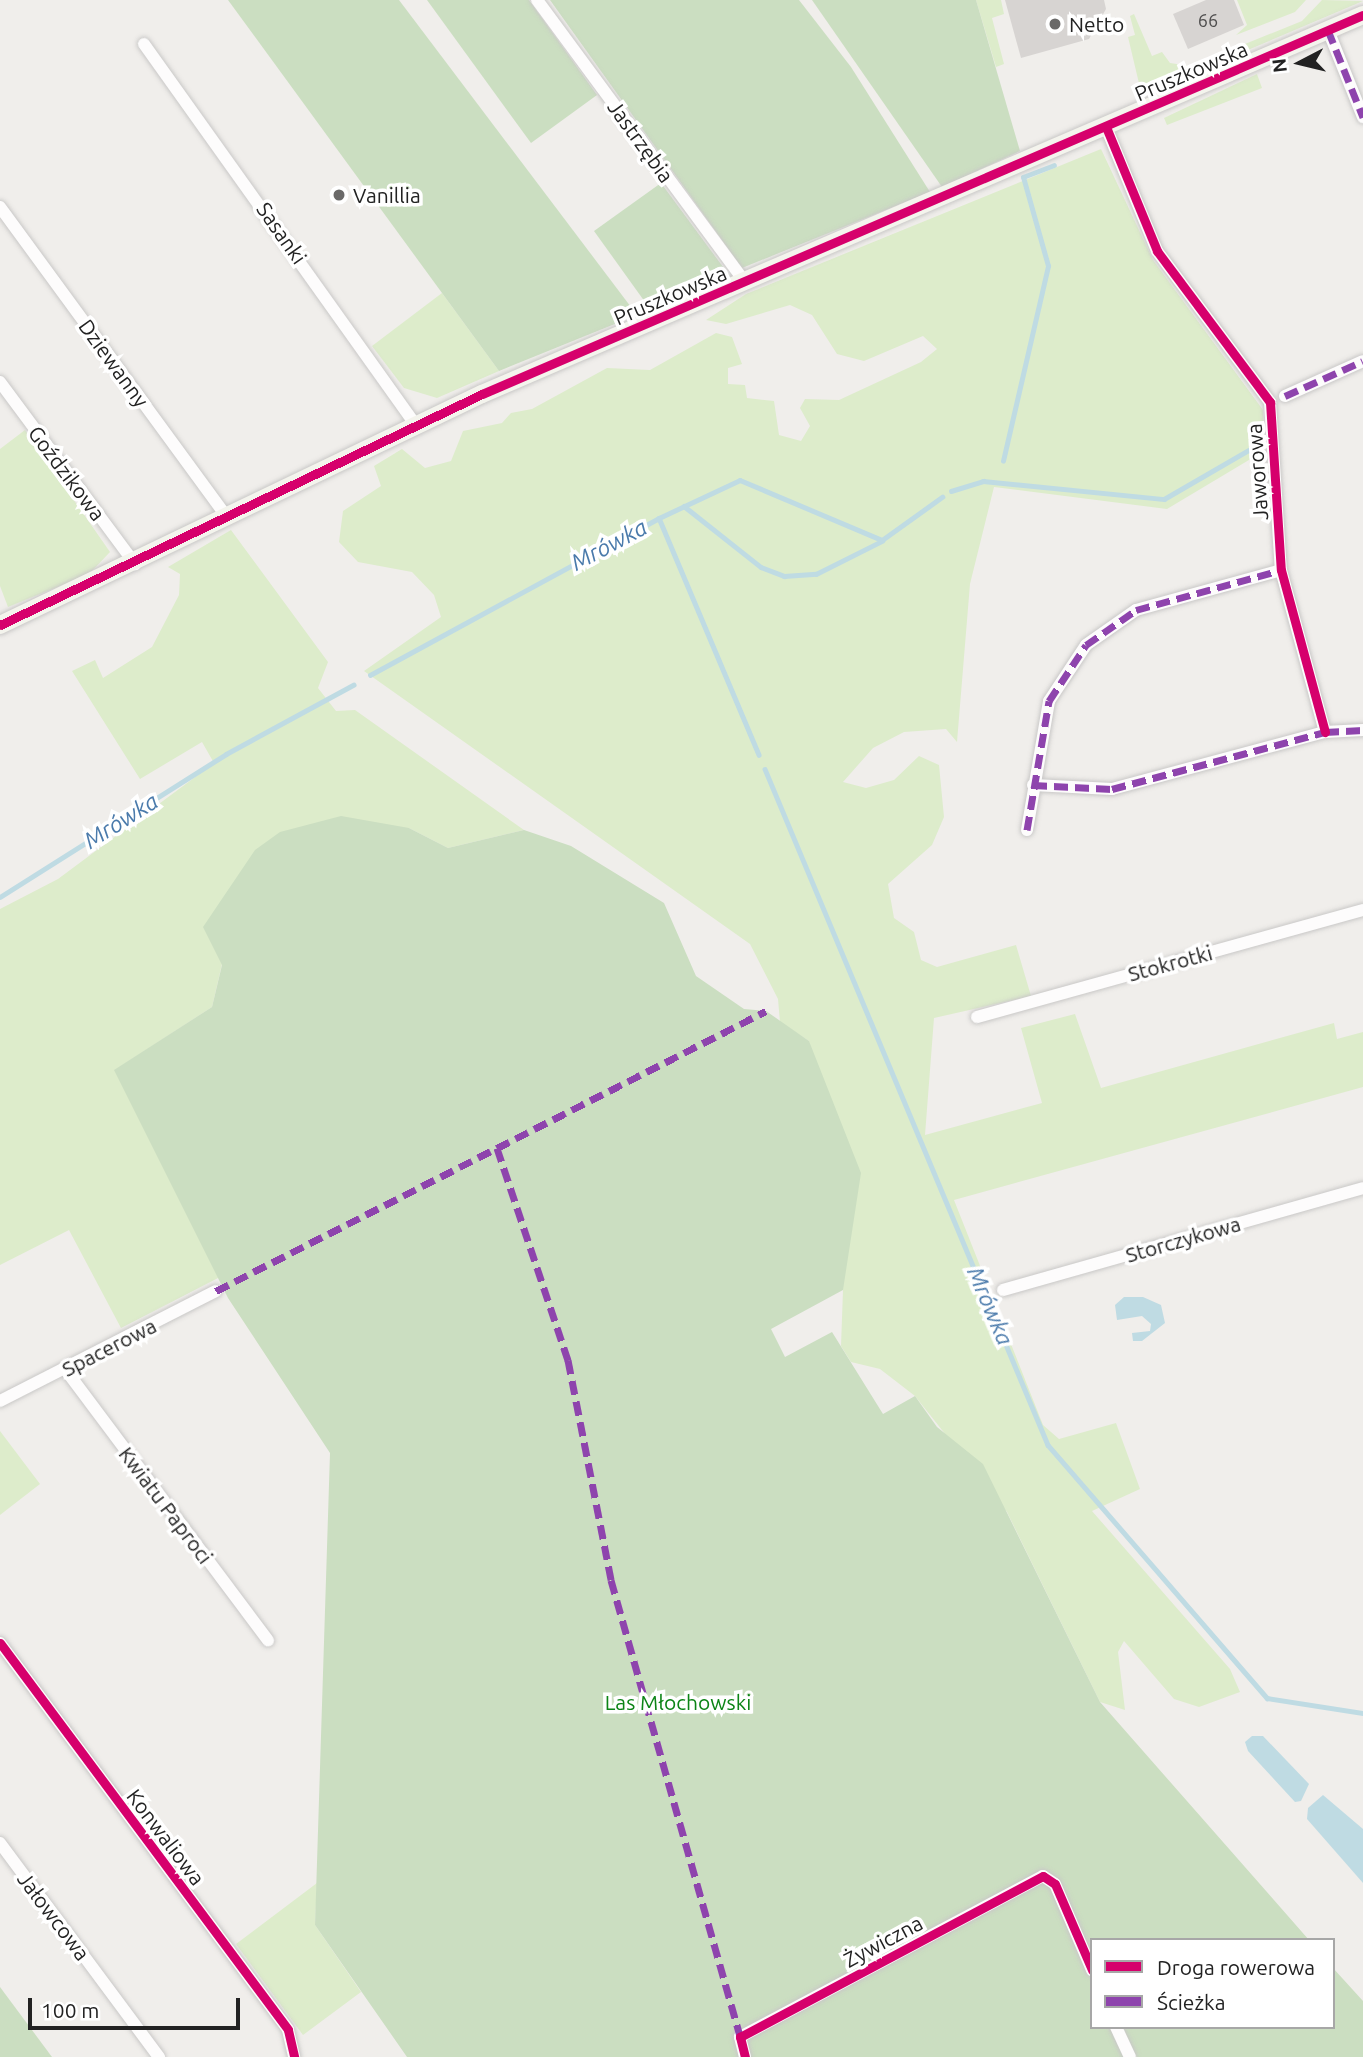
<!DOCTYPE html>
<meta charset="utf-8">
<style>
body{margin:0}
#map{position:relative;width:1363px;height:2057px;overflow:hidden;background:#f0eeeb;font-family:Ubuntu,sans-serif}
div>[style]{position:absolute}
.grass>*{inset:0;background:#ddeccb}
.forest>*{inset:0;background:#cbdec1}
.water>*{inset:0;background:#bfdbe3}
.stream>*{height:4.5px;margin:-2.25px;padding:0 2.25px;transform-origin:2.25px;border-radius:2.25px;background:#bfdbe3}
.building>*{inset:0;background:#d7d4d2}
.roads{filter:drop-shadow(0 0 2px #c9c8c7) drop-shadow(0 0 2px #c9c8c7)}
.street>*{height:12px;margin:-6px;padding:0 6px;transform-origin:6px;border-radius:6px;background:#fdfcfc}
.secondary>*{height:18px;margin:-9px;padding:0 9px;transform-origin:9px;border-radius:9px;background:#f4f4ed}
.quiet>*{height:7px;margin-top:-3.5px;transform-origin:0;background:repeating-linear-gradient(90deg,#8e44ad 0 14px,transparent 0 21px)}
.cycleway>*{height:9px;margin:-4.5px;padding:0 4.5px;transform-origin:4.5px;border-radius:4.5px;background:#d6006c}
.dots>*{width:19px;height:19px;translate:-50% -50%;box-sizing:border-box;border:4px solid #fff;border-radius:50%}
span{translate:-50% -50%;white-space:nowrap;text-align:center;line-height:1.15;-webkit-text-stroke:7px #fff;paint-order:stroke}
.number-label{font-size:18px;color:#4f4e4e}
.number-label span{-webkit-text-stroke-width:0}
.poi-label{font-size:21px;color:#222}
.left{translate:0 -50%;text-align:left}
.street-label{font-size:21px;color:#222}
.park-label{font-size:21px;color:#0c8416}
.water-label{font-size:23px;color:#4a7aab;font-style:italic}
.legend{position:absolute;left:1090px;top:1938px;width:245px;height:91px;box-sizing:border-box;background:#fff;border:2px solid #a7a7a7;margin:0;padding:9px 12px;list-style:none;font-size:21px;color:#222}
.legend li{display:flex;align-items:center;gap:14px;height:35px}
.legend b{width:35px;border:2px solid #a7a7a7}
.north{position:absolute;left:1265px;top:28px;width:70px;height:70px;-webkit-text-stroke:5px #fff;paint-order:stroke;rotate:263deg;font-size:19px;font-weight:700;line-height:28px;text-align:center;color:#222}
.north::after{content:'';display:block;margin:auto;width:24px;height:32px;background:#222;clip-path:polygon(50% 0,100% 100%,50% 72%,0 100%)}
.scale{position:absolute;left:28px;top:1998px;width:212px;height:32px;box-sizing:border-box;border:4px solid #222;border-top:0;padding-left:9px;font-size:21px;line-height:24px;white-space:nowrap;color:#222;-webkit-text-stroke:5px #fff;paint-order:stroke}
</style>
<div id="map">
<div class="grass">
<i style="clip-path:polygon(976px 0,1001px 0,1004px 14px,992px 18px,1004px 64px,996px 67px)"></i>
<i style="clip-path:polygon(1237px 0,1306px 0,1295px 12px,1236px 35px,1247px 25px)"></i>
<i style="clip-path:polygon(1322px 0,1363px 1px,1243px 52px,1240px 46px,1302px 21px)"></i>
<i style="clip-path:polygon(1134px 14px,1152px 56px,1162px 52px,1170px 63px,1190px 66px,1193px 74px,1142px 96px,1128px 37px,1135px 35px,1130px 16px)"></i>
<i style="clip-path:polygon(1257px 74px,1262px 88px,1167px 125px,1164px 118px)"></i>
<i style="clip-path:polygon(1101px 149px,1153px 260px,1263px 410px,1264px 451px,1167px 509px,994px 487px,970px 584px,957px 742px,946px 729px,904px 732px,873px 748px,843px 782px,866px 788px,894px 780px,919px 756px,939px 765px,944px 817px,932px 845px,888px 884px,894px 918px,914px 932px,921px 960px,937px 967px,1016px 945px,1031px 996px,934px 1018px,925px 1135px,1042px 1103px,1021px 1028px,1075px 1014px,1101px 1088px,1334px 1023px,1337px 1039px,1363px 1032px,1363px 1087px,954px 1200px,1043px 1425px,1059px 1439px,1116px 1423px,1140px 1489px,1092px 1511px,1230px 1669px,1240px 1692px,1199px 1707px,1174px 1699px,1124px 1641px,1118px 1652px,1125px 1710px,1100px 1702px,1007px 1512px,915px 1396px,880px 1369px,851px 1362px,841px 1346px,843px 1290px,809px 1041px,780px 1022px,778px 999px,750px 944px,364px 671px,441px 617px,434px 595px,412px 572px,358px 562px,339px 542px,343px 511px,381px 486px,374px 466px,402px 449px,425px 468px,451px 461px,463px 431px,502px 423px,511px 413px,532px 409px,607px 368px,650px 370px,716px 333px,732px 337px,742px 364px,728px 368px,728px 384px,745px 385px,747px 398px,774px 401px,779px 435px,801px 441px,810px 426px,800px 408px,805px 399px,839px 400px,921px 362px,937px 349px,923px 336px,864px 361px,837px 354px,812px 315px,790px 305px,726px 324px,706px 320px,746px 294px)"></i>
<i style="clip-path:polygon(442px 293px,499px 371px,437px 398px,404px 388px,372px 346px)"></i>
<i style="clip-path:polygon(25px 430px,110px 552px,89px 574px,8px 607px,0 586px,0 449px)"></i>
<i style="clip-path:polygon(231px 530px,328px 662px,318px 688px,336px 711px,355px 710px,524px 830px,448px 848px,409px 828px,222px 964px,212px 1007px,115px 1070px,220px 1277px,121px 1328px,69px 1230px,0 1265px,0 909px,58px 879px,214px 763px,202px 742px,140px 779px,72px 671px,95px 660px,103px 678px,152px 647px,179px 595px,180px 574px,168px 567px)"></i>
<i style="clip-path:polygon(0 1431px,40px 1484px,0 1515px)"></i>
<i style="clip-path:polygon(317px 1883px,315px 1925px,361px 1992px,303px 2035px,236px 1944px)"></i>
</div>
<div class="forest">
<i style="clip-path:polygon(228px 0,399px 0,637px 315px,499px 371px)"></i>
<i style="clip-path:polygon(427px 0,529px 0,597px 95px,531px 143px)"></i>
<i style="clip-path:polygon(550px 0,799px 0,851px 67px,930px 192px,742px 268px)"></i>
<i style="clip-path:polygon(812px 0,976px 0,1020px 151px,942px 187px)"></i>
<i style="clip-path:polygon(661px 183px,729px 275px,650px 309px,594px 231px)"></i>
<i style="clip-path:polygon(341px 816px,409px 828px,448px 848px,524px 830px,571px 846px,664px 903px,696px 976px,744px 1009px,766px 1011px,809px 1041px,861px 1173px,843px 1290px,771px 1329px,785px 1357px,832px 1332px,883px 1414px,915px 1396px,937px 1427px,983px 1464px,1100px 1702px,1309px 1940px,1092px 1940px,1092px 2027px,1333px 2027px,1333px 1968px,1363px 2001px,1363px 2057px,407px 2057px,315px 1925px,330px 1453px,228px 1298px,114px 1070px,212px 1007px,222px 965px,203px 927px,255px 850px,280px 832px)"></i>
<i style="clip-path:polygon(0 1987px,52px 2057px,0 2057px)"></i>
</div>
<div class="water">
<i style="clip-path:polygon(1124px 1297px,1143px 1297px,1161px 1305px,1165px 1323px,1142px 1341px,1133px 1341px,1132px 1333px,1150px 1331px,1151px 1324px,1142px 1316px,1117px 1320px,1115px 1305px)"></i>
<i style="clip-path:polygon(1252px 1736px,1263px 1736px,1309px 1784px,1301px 1801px,1295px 1802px,1248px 1751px,1245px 1742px)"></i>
<i style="clip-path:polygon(1323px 1795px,1363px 1829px,1363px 1883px,1307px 1819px,1308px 1808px)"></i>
</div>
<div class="stream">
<i style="left:1003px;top:461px;width:200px;rotate:-77deg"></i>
<i style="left:1048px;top:266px;width:92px;rotate:-105.7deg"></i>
<i style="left:1023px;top:177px;width:33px;rotate:-21deg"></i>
<i style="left:951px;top:491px;width:34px;rotate:-17deg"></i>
<i style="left:983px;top:481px;width:182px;rotate:5.7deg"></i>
<i style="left:1164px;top:499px;width:108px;rotate:-30.1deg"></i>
<i style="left:684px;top:506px;width:98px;rotate:38.4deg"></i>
<i style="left:761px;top:567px;width:25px;rotate:21deg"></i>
<i style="left:784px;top:576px;width:32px;rotate:-4deg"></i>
<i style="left:816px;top:574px;width:74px;rotate:-26.6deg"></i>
<i style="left:659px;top:518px;width:89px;rotate:-25.1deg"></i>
<i style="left:740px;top:480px;width:154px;rotate:22.9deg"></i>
<i style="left:882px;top:540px;width:74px;rotate:-35.6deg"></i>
<i style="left:370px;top:675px;width:329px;rotate:-28.5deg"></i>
<i style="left:659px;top:518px;width:257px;rotate:67.1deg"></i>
<i style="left:765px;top:769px;width:733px;rotate:67.28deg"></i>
<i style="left:1048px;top:1445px;width:335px;rotate:49.1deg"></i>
<i style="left:1267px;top:1698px;width:97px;rotate:8.9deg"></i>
<i style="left:0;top:897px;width:267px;rotate:-32.3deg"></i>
<i style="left:226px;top:754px;width:145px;rotate:-28.5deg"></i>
</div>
<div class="building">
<i style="clip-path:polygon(1005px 0,1104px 0,1106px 9px,1089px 39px,1021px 58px)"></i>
<i style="clip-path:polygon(1206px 0,1234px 0,1244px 25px,1188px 49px,1173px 14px)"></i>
</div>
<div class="roads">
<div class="street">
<i style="left:537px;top:0;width:350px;rotate:53.6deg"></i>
<i style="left:1328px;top:30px;width:94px;rotate:68.1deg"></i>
<i style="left:144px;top:44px;width:468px;rotate:54.5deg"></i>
<i style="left:1106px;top:127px;width:134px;rotate:67.6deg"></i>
<i style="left:1157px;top:251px;width:189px;rotate:53.2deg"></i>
<i style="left:1270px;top:402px;width:168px;rotate:86.3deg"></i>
<i style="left:1281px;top:570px;width:168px;rotate:74.8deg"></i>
<i style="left:0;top:207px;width:386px;rotate:53.8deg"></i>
<i style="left:0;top:382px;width:227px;rotate:53.4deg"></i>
<i style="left:1285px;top:396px;width:85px;rotate:-24.2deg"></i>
<i style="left:1033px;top:785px;width:79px;rotate:2.9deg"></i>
<i style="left:1112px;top:789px;width:220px;rotate:-15deg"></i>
<i style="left:1325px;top:732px;width:38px;rotate:-3deg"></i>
<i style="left:1027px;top:830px;width:131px;rotate:-80.3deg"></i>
<i style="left:1049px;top:701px;width:67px;rotate:-56.5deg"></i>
<i style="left:1086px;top:645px;width:61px;rotate:-35deg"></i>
<i style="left:1136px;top:610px;width:150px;rotate:-15.4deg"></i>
<i style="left:977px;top:1017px;width:401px;rotate:-15.5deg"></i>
<i style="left:1003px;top:1290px;width:374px;rotate:-15.8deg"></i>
<i style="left:65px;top:1369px;width:339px;rotate:53.2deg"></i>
<i style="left:0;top:1401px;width:242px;rotate:-27deg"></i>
<i style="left:0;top:1643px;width:482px;rotate:53.3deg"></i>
<i style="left:288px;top:2030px;width:28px;rotate:77deg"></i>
<i style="left:0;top:1843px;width:267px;rotate:53.4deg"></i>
<i style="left:1116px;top:2027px;width:33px;rotate:65deg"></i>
<i style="left:745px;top:2057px;width:21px;rotate:-104deg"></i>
<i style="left:740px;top:2037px;width:343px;rotate:-28deg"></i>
<i style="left:1043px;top:1876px;width:14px;rotate:34deg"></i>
<i style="left:1055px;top:1884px;width:94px;rotate:66.7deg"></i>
</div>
<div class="secondary">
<i style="left:0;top:625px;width:534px;rotate:-25.61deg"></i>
<i style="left:482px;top:394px;width:959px;rotate:-23.28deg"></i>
</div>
</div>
<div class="quiet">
<i style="left:1328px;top:30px;width:94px;rotate:68.1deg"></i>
<i style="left:1285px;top:396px;width:85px;rotate:-24.2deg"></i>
<i style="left:1033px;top:785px;width:79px;rotate:2.9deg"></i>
<i style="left:1112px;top:789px;width:220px;rotate:-15deg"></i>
<i style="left:1325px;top:732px;width:38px;rotate:-3deg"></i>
<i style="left:1027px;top:830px;width:131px;rotate:-80.3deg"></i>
<i style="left:1049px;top:701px;width:67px;rotate:-56.5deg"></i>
<i style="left:1086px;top:645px;width:61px;rotate:-35deg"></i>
<i style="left:1136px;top:610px;width:150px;rotate:-15.4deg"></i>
<i style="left:497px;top:1148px;width:224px;rotate:71.5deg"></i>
<i style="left:568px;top:1360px;width:224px;rotate:78.9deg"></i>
<i style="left:611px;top:1580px;width:475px;rotate:74.2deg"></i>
<i style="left:216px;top:1291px;width:617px;rotate:-26.98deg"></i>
</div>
<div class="cycleway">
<i style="left:1106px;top:127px;width:134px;rotate:67.6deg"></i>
<i style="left:1157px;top:251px;width:189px;rotate:53.2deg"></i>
<i style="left:1270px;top:402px;width:168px;rotate:86.3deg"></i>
<i style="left:1281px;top:570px;width:168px;rotate:74.8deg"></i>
<i style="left:0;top:625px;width:534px;rotate:-25.61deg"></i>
<i style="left:482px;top:394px;width:959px;rotate:-23.28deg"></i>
<i style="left:0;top:1643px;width:482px;rotate:53.3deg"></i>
<i style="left:288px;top:2030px;width:28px;rotate:77deg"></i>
<i style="left:745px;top:2057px;width:21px;rotate:-104deg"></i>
<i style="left:740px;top:2037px;width:343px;rotate:-28deg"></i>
<i style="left:1043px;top:1876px;width:14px;rotate:34deg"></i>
<i style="left:1055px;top:1884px;width:94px;rotate:66.7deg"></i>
</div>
<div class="dots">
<i style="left:1055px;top:24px;background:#6a6968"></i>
<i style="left:339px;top:195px;background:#6a6968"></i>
</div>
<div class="number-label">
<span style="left:1208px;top:20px">66</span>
</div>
<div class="poi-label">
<span class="left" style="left:1069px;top:24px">Netto</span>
<span class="left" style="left:353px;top:195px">Vanillia</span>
</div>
<div class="street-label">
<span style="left:1191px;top:71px;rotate:-23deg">Pruszkowska</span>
<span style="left:641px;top:141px;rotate:54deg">Jastrzębia</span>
<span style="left:282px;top:233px;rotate:55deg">Sasanki</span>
<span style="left:670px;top:295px;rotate:-23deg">Pruszkowska</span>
<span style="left:114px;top:363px;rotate:54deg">Dziewanny</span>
<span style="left:1257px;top:472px;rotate:-94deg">Jaworowa</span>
<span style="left:67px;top:473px;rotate:53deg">Goździkowa</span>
<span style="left:1170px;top:963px;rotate:-15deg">Stokrotki</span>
<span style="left:1183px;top:1239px;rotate:-16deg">Storczykowa</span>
<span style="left:109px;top:1347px;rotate:-27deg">Spacerowa</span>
<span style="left:166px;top:1505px;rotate:53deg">Kwiatu Paproci</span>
<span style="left:166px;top:1837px;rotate:53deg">Konwaliowa</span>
<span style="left:54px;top:1916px;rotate:53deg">Jałowcowa</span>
<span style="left:883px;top:1941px;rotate:-28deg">Żywiczna</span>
</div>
<div class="park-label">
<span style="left:678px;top:1702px">Las Młochowski</span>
</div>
<div class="water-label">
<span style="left:609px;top:545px;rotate:-28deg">Mrówka</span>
<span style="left:121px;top:821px;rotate:-32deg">Mrówka</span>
<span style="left:990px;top:1306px;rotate:67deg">Mrówka</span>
</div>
<ul class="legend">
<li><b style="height:9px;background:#d6006c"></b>Droga rowerowa</li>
<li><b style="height:9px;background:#8e44ad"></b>Ścieżka</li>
</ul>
<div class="north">N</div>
<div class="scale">100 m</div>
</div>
